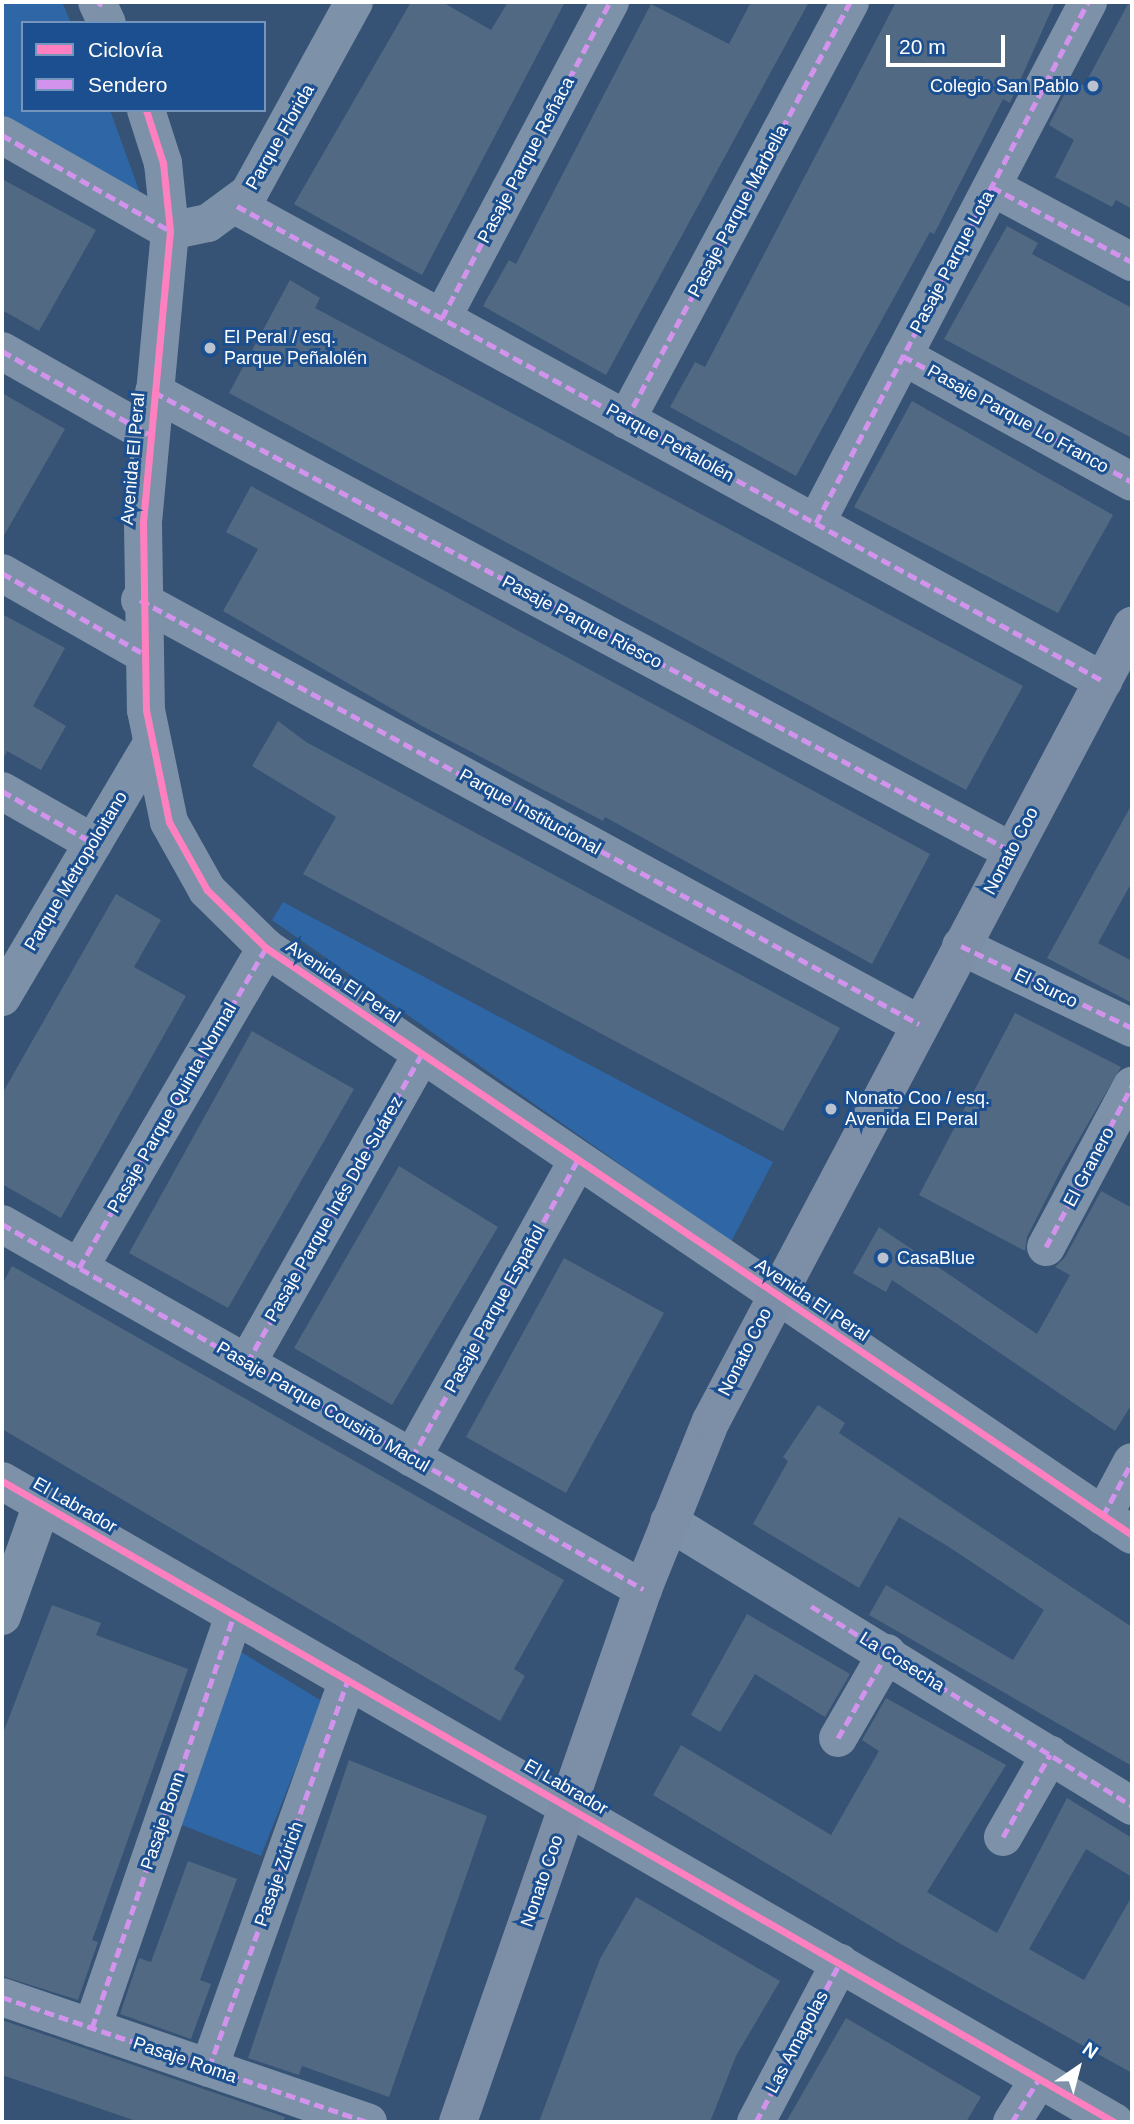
<!DOCTYPE html>
<meta charset="utf-8">
<style>
body{margin:0}
#map{position:relative;width:1134px;height:2124px;overflow:hidden;background:#365274;font-family:Helvetica,sans-serif}
div>[style]{position:absolute}
.green>*{inset:0;background:#2f66a5}
.building>*{inset:0;background:#526984}
.minor>*{height:38px;margin:-19px;padding:0 19px;transform-origin:19px;border-radius:19px;background:#7d92a8}
.major>*{height:38px;margin:-19px;padding:0 19px;transform-origin:19px;border-radius:19px;background:#7d8ea7}
.quiet>*{height:5px;margin-top:-2.5px;transform-origin:0;background:repeating-linear-gradient(90deg,#d193ec 0 10px,transparent 0 15px)}
.cycleway>*{height:7px;margin:-3.5px;padding:0 3.5px;transform-origin:3.5px;border-radius:3.5px;background:#ff80c0}
.dots>*{width:19px;height:19px;translate:-50% -50%;box-sizing:border-box;border:4px solid #1b4f8f;border-radius:50%}
span{translate:-50% -50%;white-space:nowrap;text-align:center;line-height:1.15;-webkit-text-stroke:6px #1b4f8f;paint-order:stroke}
.poi-label{font-size:18px;color:#fff}
.right{translate:-100% -50%;text-align:right}
.left{translate:0 -50%;text-align:left}
.street-label{font-size:18px;color:#fff}
.frame{position:absolute;inset:0;border:4px solid #fff;pointer-events:none}
.legend{position:absolute;left:21px;top:21px;width:245px;height:91px;box-sizing:border-box;background:#1b4f8f;border:2px solid #7695bc;margin:0;padding:9px 12px;list-style:none;font-size:21px;color:#fff}
.legend li{display:flex;align-items:center;gap:14px;height:35px}
.legend b{width:35px;border:2px solid #7695bc}
.north{position:absolute;left:1043px;top:2033px;width:70px;height:70px;-webkit-text-stroke:5px #1b4f8f;paint-order:stroke;rotate:35deg;font-size:19px;font-weight:700;line-height:28px;text-align:center;color:#fff}
.north::after{content:'';display:block;margin:auto;width:24px;height:32px;background:#fff;clip-path:polygon(50% 0,100% 100%,50% 72%,0 100%)}
.scale{position:absolute;left:886px;top:35px;width:119px;height:32px;box-sizing:border-box;border:4px solid #fff;border-top:0;padding-left:9px;font-size:21px;line-height:24px;white-space:nowrap;color:#fff;-webkit-text-stroke:5px #1b4f8f;paint-order:stroke}
</style>
<div id="map">
<div class="green">
<i style="clip-path:polygon(2px 2px,62px 2px,71px 23px,23px 23px,23px 110px,110px 110px,140px 193px,2px 119px)"></i>
<i style="clip-path:polygon(283px 902px,773px 1162px,731px 1242px,272px 920px)"></i>
<i style="clip-path:polygon(236px 1649px,322px 1701px,261px 1856px,169px 1820px)"></i>
</div>
<div class="building">
<i style="clip-path:polygon(411px 2px,442px 2px,491px 30px,508px 2px,565px 2px,422px 275px,294px 204px)"></i>
<i style="clip-path:polygon(751px 2px,809px 2px,606px 375px,483px 306px,509px 260px,516px 264px,651px 4px,729px 44px)"></i>
<i style="clip-path:polygon(896px 2px,1055px 2px,1010px 103px,1003px 99px,934px 234px,930px 232px,796px 476px,670px 407px,695px 362px,705px 367px)"></i>
<i style="clip-path:polygon(1129px 2px,1132px 2px,1132px 209px,1116px 200px,1112px 207px,1055px 177px,1074px 140px,1049px 125px,1072px 79px,1084px 86px)"></i>
<i style="clip-path:polygon(2px 179px,96px 230px,39px 331px,2px 310px)"></i>
<i style="clip-path:polygon(1007px 226px,1038px 243px,1032px 254px,1132px 308px,1132px 438px,944px 339px)"></i>
<i style="clip-path:polygon(290px 280px,320px 298px,315px 308px,1023px 686px,966px 790px,229px 393px)"></i>
<i style="clip-path:polygon(2px 393px,65px 429px,2px 539px)"></i>
<i style="clip-path:polygon(912px 401px,1113px 515px,1058px 613px,854px 507px)"></i>
<i style="clip-path:polygon(251px 486px,930px 854px,872px 964px,605px 817px,603px 821px,422px 726px,223px 611px,258px 549px,226px 532px)"></i>
<i style="clip-path:polygon(2px 614px,65px 648px,33px 706px,66px 726px,41px 770px,7px 751px,2px 761px)"></i>
<i style="clip-path:polygon(278px 721px,306px 742px,840px 1028px,783px 1131px,303px 874px,336px 817px,252px 766px)"></i>
<i style="clip-path:polygon(1132px 804px,1132px 882px,1098px 943px,1132px 961px,1132px 1003px,1047px 958px)"></i>
<i style="clip-path:polygon(116px 894px,161px 920px,134px 967px,186px 996px,61px 1218px,2px 1184px,2px 1094px)"></i>
<i style="clip-path:polygon(1015px 1013px,1121px 1067px,1061px 1170px,1027px 1237px,1025px 1251px,919px 1195px)"></i>
<i style="clip-path:polygon(252px 1031px,354px 1089px,228px 1308px,129px 1253px)"></i>
<i style="clip-path:polygon(399px 1166px,498px 1227px,392px 1405px,294px 1348px)"></i>
<i style="clip-path:polygon(1101px 1191px,1132px 1208px,1132px 1404px,1115px 1431px,892px 1280px,886px 1292px,853px 1273px,879px 1227px,1037px 1334px,1070px 1275px,1055px 1267px,1065px 1257px)"></i>
<i style="clip-path:polygon(564px 1258px,664px 1313px,566px 1493px,466px 1437px)"></i>
<i style="clip-path:polygon(12px 1266px,564px 1580px,514px 1669px,525px 1676px,500px 1721px,2px 1429px,2px 1285px)"></i>
<i style="clip-path:polygon(818px 1405px,845px 1423px,839px 1433px,1132px 1627px,1132px 1766px,869px 1615px,886px 1585px,1013px 1660px,1044px 1610px,949px 1547px,899px 1517px,859px 1588px,753px 1524px,788px 1461px,783px 1457px)"></i>
<i style="clip-path:polygon(52px 1605px,101px 1623px,96px 1635px,188px 1669px,98px 1924px,92px 1940px,98px 1942px,78px 2000px,2px 1976px,2px 1736px)"></i>
<i style="clip-path:polygon(747px 1614px,850px 1674px,825px 1717px,755px 1674px,720px 1732px,691px 1715px)"></i>
<i style="clip-path:polygon(886px 1698px,1006px 1765px,927px 1892px,997px 1933px,1067px 1798px,1132px 1838px,1132px 1877px,1086px 1849px,1029px 1949px,1084px 1980px,1132px 1896px,1132px 2073px,899px 1943px,653px 1795px,681px 1745px,831px 1835px,879px 1751px,862px 1740px)"></i>
<i style="clip-path:polygon(349px 1760px,487px 1816px,389px 2097px,302px 2066px,299px 2075px,248px 2058px)"></i>
<i style="clip-path:polygon(188px 1861px,237px 1879px,200px 1980px,211px 1984px,191px 2039px,120px 2014px,139px 1958px,151px 1962px)"></i>
<i style="clip-path:polygon(636px 1897px,780px 1981px,736px 2056px,710px 2122px,539px 2122px,600px 1959px)"></i>
<i style="clip-path:polygon(846px 2018px,981px 2097px,966px 2122px,786px 2122px)"></i>
<i style="clip-path:polygon(2px 2020px,285px 2117px,283px 2122px,139px 2122px,2px 2075px)"></i>
</div>
<div class="minor">
<i style="left:97px;top:2px;width:23px;rotate:65deg"></i>
<i style="left:146px;top:110px;width:56px;rotate:72.2deg"></i>
<i style="left:163px;top:163px;width:68px;rotate:84.1deg"></i>
<i style="left:170px;top:231px;width:294px;rotate:95.3deg"></i>
<i style="left:143px;top:524px;width:186px;rotate:89.1deg"></i>
<i style="left:146px;top:710px;width:114px;rotate:78.4deg"></i>
<i style="left:169px;top:822px;width:78px;rotate:60.8deg"></i>
<i style="left:207px;top:890px;width:83px;rotate:44.5deg"></i>
<i style="left:266px;top:948px;width:1046px;rotate:34.13deg"></i>
<i style="left:2px;top:135px;width:193px;rotate:29.7deg"></i>
<i style="left:170px;top:231px;width:39px;rotate:-12deg"></i>
<i style="left:208px;top:223px;width:51px;rotate:-36.2deg"></i>
<i style="left:249px;top:193px;width:218px;rotate:-61.2deg"></i>
<i style="left:992px;top:187px;width:159px;rotate:28.2deg"></i>
<i style="left:237px;top:206px;width:988px;rotate:28.74deg"></i>
<i style="left:442px;top:318px;width:358px;rotate:-62deg"></i>
<i style="left:2px;top:351px;width:168px;rotate:29.6deg"></i>
<i style="left:903px;top:356px;width:261px;rotate:28.8deg"></i>
<i style="left:154px;top:392px;width:972px;rotate:28.17deg"></i>
<i style="left:626px;top:420px;width:474px;rotate:-61.8deg"></i>
<i style="left:816px;top:523px;width:588px;rotate:-62.43deg"></i>
<i style="left:2px;top:573px;width:161px;rotate:29.7deg"></i>
<i style="left:140px;top:600px;width:887px;rotate:28.56deg"></i>
<i style="left:2px;top:791px;width:105px;rotate:29.7deg"></i>
<i style="left:961px;top:946px;width:190px;rotate:25.6deg"></i>
<i style="left:2px;top:997px;width:293px;rotate:-59.4deg"></i>
<i style="left:2px;top:1224px;width:738px;rotate:29.66deg"></i>
<i style="left:1046px;top:1247px;width:183px;rotate:-61.9deg"></i>
<i style="left:79px;top:1268px;width:371px;rotate:-59.7deg"></i>
<i style="left:247px;top:1363px;width:355px;rotate:-60.5deg"></i>
<i style="left:412px;top:1458px;width:341px;rotate:-60.9deg"></i>
<i style="left:2px;top:1481px;width:1284px;rotate:29.96deg"></i>
<i style="left:1103px;top:1516px;width:61px;rotate:-61.8deg"></i>
<i style="left:669px;top:1522px;width:543px;rotate:31.52deg"></i>
<i style="left:2px;top:1616px;width:119px;rotate:-70.3deg"></i>
<i style="left:838px;top:1738px;width:98px;rotate:-60deg"></i>
<i style="left:1003px;top:1837px;width:95px;rotate:-60.2deg"></i>
<i style="left:2px;top:1997px;width:387px;rotate:18.9deg"></i>
<i style="left:92px;top:2028px;width:437px;rotate:-71deg"></i>
<i style="left:209px;top:2068px;width:412px;rotate:-70.3deg"></i>
<i style="left:756px;top:2122px;width:180px;rotate:-62.2deg"></i>
<i style="left:1012px;top:2122px;width:51px;rotate:-57.9deg"></i>
</div>
<div class="major">
<i style="left:458px;top:2122px;width:564px;rotate:-70.86deg"></i>
<i style="left:643px;top:1589px;width:181px;rotate:-68deg"></i>
<i style="left:711px;top:1421px;width:900px;rotate:-62.1deg"></i>
</div>
<div class="quiet">
<i style="left:99px;top:6px;width:4px;rotate:-63deg"></i>
<i style="left:2px;top:135px;width:193px;rotate:29.7deg"></i>
<i style="left:992px;top:187px;width:159px;rotate:28.2deg"></i>
<i style="left:237px;top:206px;width:988px;rotate:28.74deg"></i>
<i style="left:442px;top:318px;width:358px;rotate:-62deg"></i>
<i style="left:2px;top:351px;width:168px;rotate:29.6deg"></i>
<i style="left:903px;top:356px;width:261px;rotate:28.8deg"></i>
<i style="left:154px;top:392px;width:972px;rotate:28.17deg"></i>
<i style="left:626px;top:420px;width:474px;rotate:-61.8deg"></i>
<i style="left:816px;top:523px;width:588px;rotate:-62.43deg"></i>
<i style="left:2px;top:573px;width:161px;rotate:29.7deg"></i>
<i style="left:140px;top:600px;width:887px;rotate:28.56deg"></i>
<i style="left:2px;top:791px;width:105px;rotate:29.7deg"></i>
<i style="left:961px;top:946px;width:190px;rotate:25.6deg"></i>
<i style="left:2px;top:1224px;width:738px;rotate:29.66deg"></i>
<i style="left:1046px;top:1247px;width:183px;rotate:-61.9deg"></i>
<i style="left:79px;top:1268px;width:371px;rotate:-59.7deg"></i>
<i style="left:247px;top:1363px;width:355px;rotate:-60.5deg"></i>
<i style="left:412px;top:1458px;width:341px;rotate:-60.9deg"></i>
<i style="left:1103px;top:1516px;width:61px;rotate:-61.8deg"></i>
<i style="left:811px;top:1606px;width:378px;rotate:31.9deg"></i>
<i style="left:838px;top:1738px;width:98px;rotate:-60deg"></i>
<i style="left:1003px;top:1837px;width:95px;rotate:-60.2deg"></i>
<i style="left:2px;top:1997px;width:387px;rotate:18.9deg"></i>
<i style="left:92px;top:2028px;width:437px;rotate:-71deg"></i>
<i style="left:209px;top:2068px;width:412px;rotate:-70.3deg"></i>
<i style="left:756px;top:2122px;width:180px;rotate:-62.2deg"></i>
<i style="left:1012px;top:2122px;width:51px;rotate:-57.9deg"></i>
</div>
<div class="cycleway">
<i style="left:146px;top:110px;width:56px;rotate:72.2deg"></i>
<i style="left:163px;top:163px;width:68px;rotate:84.1deg"></i>
<i style="left:170px;top:231px;width:294px;rotate:95.3deg"></i>
<i style="left:143px;top:524px;width:186px;rotate:89.1deg"></i>
<i style="left:146px;top:710px;width:114px;rotate:78.4deg"></i>
<i style="left:169px;top:822px;width:78px;rotate:60.8deg"></i>
<i style="left:207px;top:890px;width:83px;rotate:44.5deg"></i>
<i style="left:266px;top:948px;width:1046px;rotate:34.13deg"></i>
<i style="left:2px;top:1481px;width:1284px;rotate:29.96deg"></i>
</div>
<div class="dots">
<i style="left:1093px;top:86px;background:#b9c2ce"></i>
<i style="left:210px;top:348px;background:#b9c2ce"></i>
<i style="left:831px;top:1109px;background:#b9c2ce"></i>
<i style="left:883px;top:1258px;background:#b9c2ce"></i>
</div>
<div class="poi-label">
<span class="right" style="left:1079px;top:86px">Colegio San Pablo</span>
<span class="left" style="left:224px;top:348px">El Peral / esq.<br>Parque Peñalolén</span>
<span class="left" style="left:845px;top:1109px">Nonato Coo / esq.<br>Avenida El Peral</span>
<span class="left" style="left:897px;top:1258px">CasaBlue</span>
</div>
<div class="street-label">
<span style="left:280px;top:137px;rotate:-60deg">Parque Florida</span>
<span style="left:526px;top:160px;rotate:-62deg">Pasaje Parque Reñaca</span>
<span style="left:738px;top:211px;rotate:-62deg">Pasaje Parque Marbella</span>
<span style="left:952px;top:262px;rotate:-62deg">Pasaje Parque Lota</span>
<span style="left:1018px;top:419px;rotate:29deg">Pasaje Parque Lo Franco</span>
<span style="left:670px;top:443px;rotate:29deg">Parque Peñalolén</span>
<span style="left:133px;top:459px;rotate:-85deg">Avenida El Peral</span>
<span style="left:582px;top:622px;rotate:28deg">Pasaje Parque Riesco</span>
<span style="left:530px;top:812px;rotate:29deg">Parque Institucional</span>
<span style="left:1011px;top:851px;rotate:-62deg">Nonato Coo</span>
<span style="left:76px;top:871px;rotate:-59deg">Parque Metropoloitano</span>
<span style="left:343px;top:982px;rotate:34deg">Avenida El Peral</span>
<span style="left:1046px;top:988px;rotate:26deg">El Surco</span>
<span style="left:172px;top:1108px;rotate:-60deg">Pasaje Parque Quinta Normal</span>
<span style="left:1089px;top:1167px;rotate:-62deg">El Granero</span>
<span style="left:334px;top:1209px;rotate:-60deg">Pasaje Parque Inés Dde Suárez</span>
<span style="left:812px;top:1300px;rotate:34deg">Avenida El Peral</span>
<span style="left:495px;top:1309px;rotate:-61deg">Pasaje Parque Español</span>
<span style="left:745px;top:1352px;rotate:-63deg">Nonato Coo</span>
<span style="left:323px;top:1407px;rotate:30deg">Pasaje Parque Cousiño Macul</span>
<span style="left:75px;top:1505px;rotate:30deg">El Labrador</span>
<span style="left:902px;top:1662px;rotate:32deg">La Cosecha</span>
<span style="left:566px;top:1787px;rotate:30deg">El Labrador</span>
<span style="left:163px;top:1821px;rotate:-71deg">Pasaje Bonn</span>
<span style="left:279px;top:1874px;rotate:-70deg">Pasaje Zúrich</span>
<span style="left:542px;top:1881px;rotate:-71deg">Nonato Coo</span>
<span style="left:797px;top:2042px;rotate:-62deg">Las Amapolas</span>
<span style="left:185px;top:2060px;rotate:19deg">Pasaje Roma</span>
</div>
<div class="frame"></div>
<ul class="legend">
<li><b style="height:9px;background:#ff80c0"></b>Ciclovía</li>
<li><b style="height:9px;background:#d193ec"></b>Sendero</li>
</ul>
<div class="north">N</div>
<div class="scale">20 m</div>
</div>
